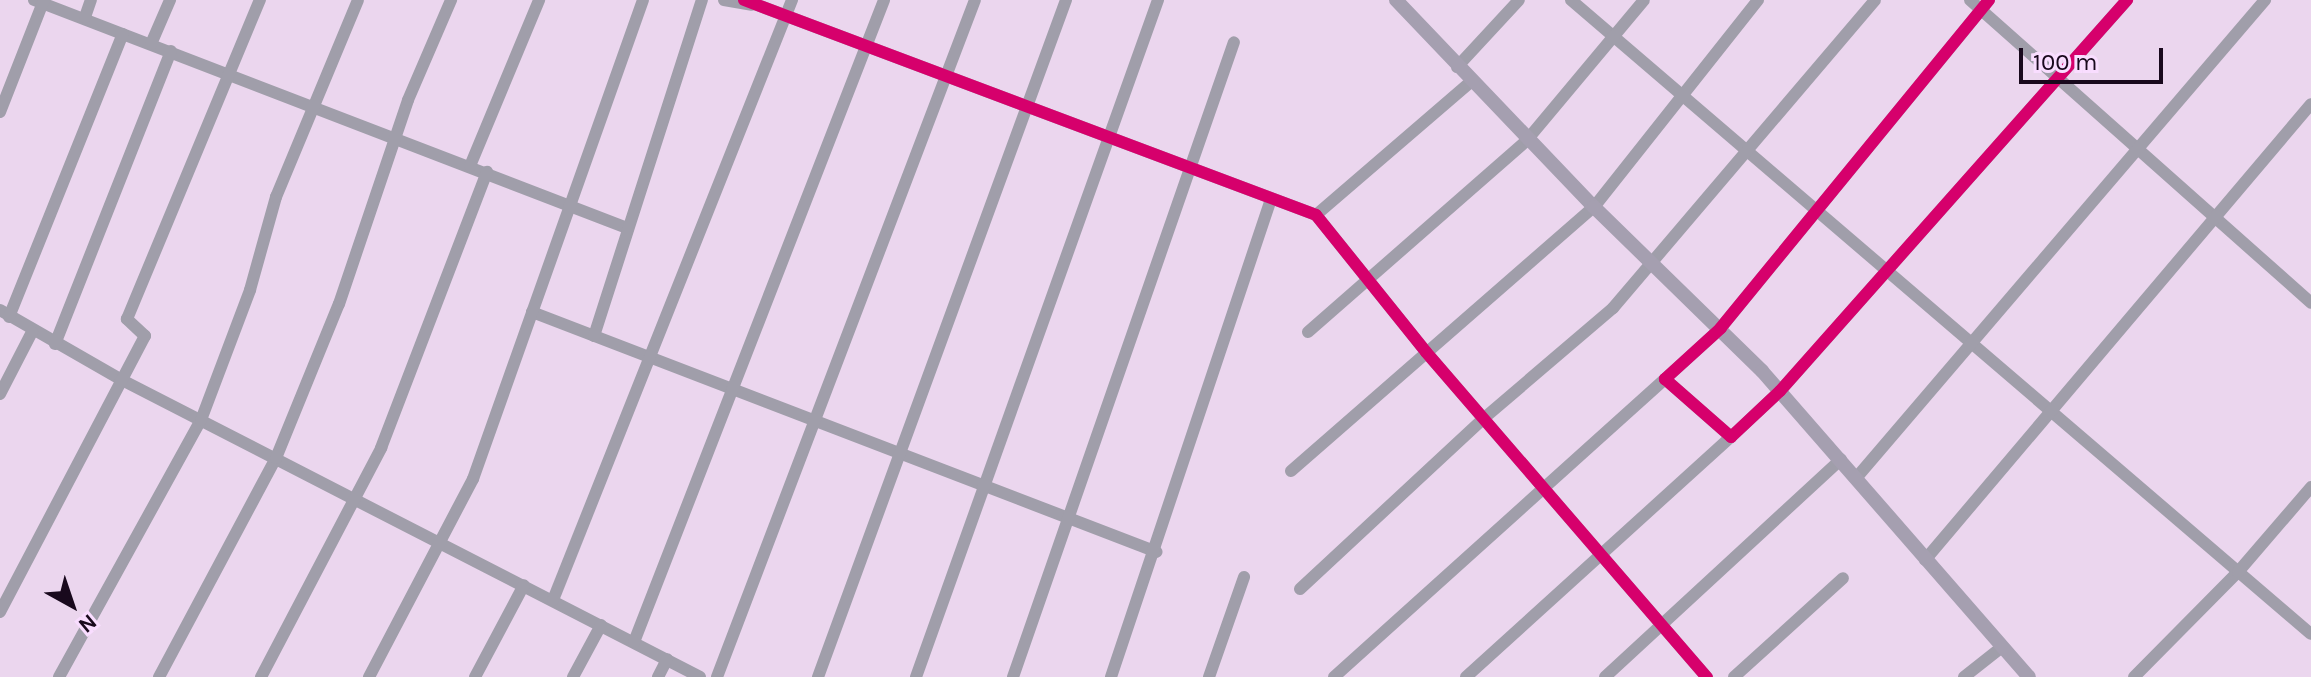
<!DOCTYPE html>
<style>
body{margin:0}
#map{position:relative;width:2311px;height:677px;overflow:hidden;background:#ebd6ee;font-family:Karla,sans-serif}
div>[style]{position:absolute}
.minor>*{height:12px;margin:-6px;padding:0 6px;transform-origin:6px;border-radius:6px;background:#a09eaa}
.major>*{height:14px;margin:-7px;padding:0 7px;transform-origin:7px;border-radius:7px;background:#a59fb0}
.cycleway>*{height:12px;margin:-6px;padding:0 6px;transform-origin:6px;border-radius:6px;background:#d6006c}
span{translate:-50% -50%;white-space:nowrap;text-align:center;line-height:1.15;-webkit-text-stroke:7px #f9ddff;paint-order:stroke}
.north{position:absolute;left:32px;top:565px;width:80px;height:80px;-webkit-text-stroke:6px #f9ddff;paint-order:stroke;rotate:140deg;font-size:22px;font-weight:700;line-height:32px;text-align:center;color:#19091d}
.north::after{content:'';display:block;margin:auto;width:28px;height:36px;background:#19091d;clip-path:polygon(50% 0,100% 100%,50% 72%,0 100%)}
.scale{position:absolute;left:2019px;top:48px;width:144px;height:36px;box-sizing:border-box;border:4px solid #19091d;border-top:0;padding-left:10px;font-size:24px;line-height:28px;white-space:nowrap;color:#19091d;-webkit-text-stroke:6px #f9ddff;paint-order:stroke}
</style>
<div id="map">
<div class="minor">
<i style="left:34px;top:0;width:635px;rotate:21.03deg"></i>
<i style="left:724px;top:0;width:28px;rotate:10deg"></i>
<i style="left:744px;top:0;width:611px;rotate:20.6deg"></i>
<i style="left:1316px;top:215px;width:176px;rotate:51.2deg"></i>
<i style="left:1426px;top:352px;width:430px;rotate:49.2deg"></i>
<i style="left:1571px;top:0;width:974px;rotate:40.59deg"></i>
<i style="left:1970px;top:0;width:456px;rotate:41.6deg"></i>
<i style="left:1989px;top:0;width:424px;rotate:129.3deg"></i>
<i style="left:1721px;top:328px;width:76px;rotate:137.7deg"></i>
<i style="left:1665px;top:379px;width:88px;rotate:41.3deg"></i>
<i style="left:1731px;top:437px;width:67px;rotate:-43.2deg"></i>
<i style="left:1780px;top:391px;width:523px;rotate:-48.41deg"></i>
<i style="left:85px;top:17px;width:18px;rotate:-71deg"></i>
<i style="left:151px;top:44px;width:48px;rotate:-66.6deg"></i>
<i style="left:1457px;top:67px;width:91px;rotate:-47.2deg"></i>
<i style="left:0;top:112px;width:120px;rotate:-68.6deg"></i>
<i style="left:470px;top:166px;width:180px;rotate:-67.4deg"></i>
<i style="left:1316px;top:215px;width:206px;rotate:-40.7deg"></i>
<i style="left:0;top:310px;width:138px;rotate:29.9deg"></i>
<i style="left:120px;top:379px;width:652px;rotate:27.19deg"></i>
<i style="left:532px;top:312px;width:669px;rotate:21.01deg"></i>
<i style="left:9px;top:317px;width:305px;rotate:-68.1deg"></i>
<i style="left:1308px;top:332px;width:291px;rotate:-41.2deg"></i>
<i style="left:1527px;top:140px;width:182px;rotate:-50.1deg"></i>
<i style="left:594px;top:336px;width:353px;rotate:-72.2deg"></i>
<i style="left:55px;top:344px;width:315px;rotate:-68.4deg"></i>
<i style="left:0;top:394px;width:70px;rotate:-62.7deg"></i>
<i style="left:1291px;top:471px;width:402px;rotate:-41.1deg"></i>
<i style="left:1594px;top:207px;width:264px;rotate:-51.6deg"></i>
<i style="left:1857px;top:477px;width:628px;rotate:-49.46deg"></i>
<i style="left:1925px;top:560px;width:597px;rotate:-49.75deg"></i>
<i style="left:1300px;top:589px;width:250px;rotate:-42.9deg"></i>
<i style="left:1483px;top:419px;width:171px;rotate:-40.5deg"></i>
<i style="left:1613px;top:308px;width:404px;rotate:-49.6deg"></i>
<i style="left:553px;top:600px;width:646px;rotate:-68.28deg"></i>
<i style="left:0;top:612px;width:312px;rotate:-62.3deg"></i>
<i style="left:145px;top:336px;width:25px;rotate:-137deg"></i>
<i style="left:127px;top:319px;width:346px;rotate:-67.4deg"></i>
<i style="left:634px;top:642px;width:689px;rotate:-68.72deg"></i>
<i style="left:59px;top:677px;width:294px;rotate:-61.1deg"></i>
<i style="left:201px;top:420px;width:139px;rotate:-69.3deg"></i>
<i style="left:250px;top:290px;width:97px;rotate:-74.4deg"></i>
<i style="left:276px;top:197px;width:213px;rotate:-67.4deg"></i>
<i style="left:159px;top:677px;width:248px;rotate:-61.9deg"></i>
<i style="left:276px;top:458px;width:166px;rotate:-67.8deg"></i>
<i style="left:339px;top:304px;width:215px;rotate:-71.3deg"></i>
<i style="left:408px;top:100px;width:109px;rotate:-66.7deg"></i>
<i style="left:261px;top:677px;width:259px;rotate:-62.3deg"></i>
<i style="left:381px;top:448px;width:296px;rotate:-69deg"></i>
<i style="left:369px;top:677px;width:224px;rotate:-62.3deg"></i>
<i style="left:473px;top:479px;width:508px;rotate:-70.46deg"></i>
<i style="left:475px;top:677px;width:104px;rotate:-62deg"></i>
<i style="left:573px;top:677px;width:59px;rotate:-61.7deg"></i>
<i style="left:658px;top:677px;width:20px;rotate:-63deg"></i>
<i style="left:717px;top:677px;width:724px;rotate:-69.14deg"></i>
<i style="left:818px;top:677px;width:721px;rotate:-69.88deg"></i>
<i style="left:916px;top:677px;width:719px;rotate:-70.33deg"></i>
<i style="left:1013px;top:677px;width:672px;rotate:-70.81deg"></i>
<i style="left:1111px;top:677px;width:504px;rotate:-71.49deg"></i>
<i style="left:1209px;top:677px;width:106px;rotate:-70.7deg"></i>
<i style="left:1334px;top:677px;width:445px;rotate:-42deg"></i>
<i style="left:1466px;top:677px;width:358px;rotate:-42.2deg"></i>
<i style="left:1605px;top:677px;width:321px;rotate:-42.7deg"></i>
<i style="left:1734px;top:677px;width:147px;rotate:-42.2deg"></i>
<i style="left:1964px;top:677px;width:48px;rotate:-38.3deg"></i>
<i style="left:2134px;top:677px;width:148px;rotate:-45.3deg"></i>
<i style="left:2238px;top:572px;width:112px;rotate:-49.3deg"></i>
</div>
<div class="major">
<i style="left:1396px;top:0;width:286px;rotate:46.3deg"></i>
<i style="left:1594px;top:207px;width:235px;rotate:44.3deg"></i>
<i style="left:1762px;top:371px;width:406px;rotate:48.9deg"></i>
</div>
<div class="cycleway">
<i style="left:744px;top:0;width:611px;rotate:20.6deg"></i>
<i style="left:1316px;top:215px;width:176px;rotate:51.2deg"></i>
<i style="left:1426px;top:352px;width:430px;rotate:49.2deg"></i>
<i style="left:1989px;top:0;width:424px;rotate:129.3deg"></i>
<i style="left:1721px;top:328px;width:76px;rotate:137.7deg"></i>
<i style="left:1665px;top:379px;width:88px;rotate:41.3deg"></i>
<i style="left:1731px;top:437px;width:67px;rotate:-43.2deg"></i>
<i style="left:1780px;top:391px;width:523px;rotate:-48.41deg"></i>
</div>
<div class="north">N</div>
<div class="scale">100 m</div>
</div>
